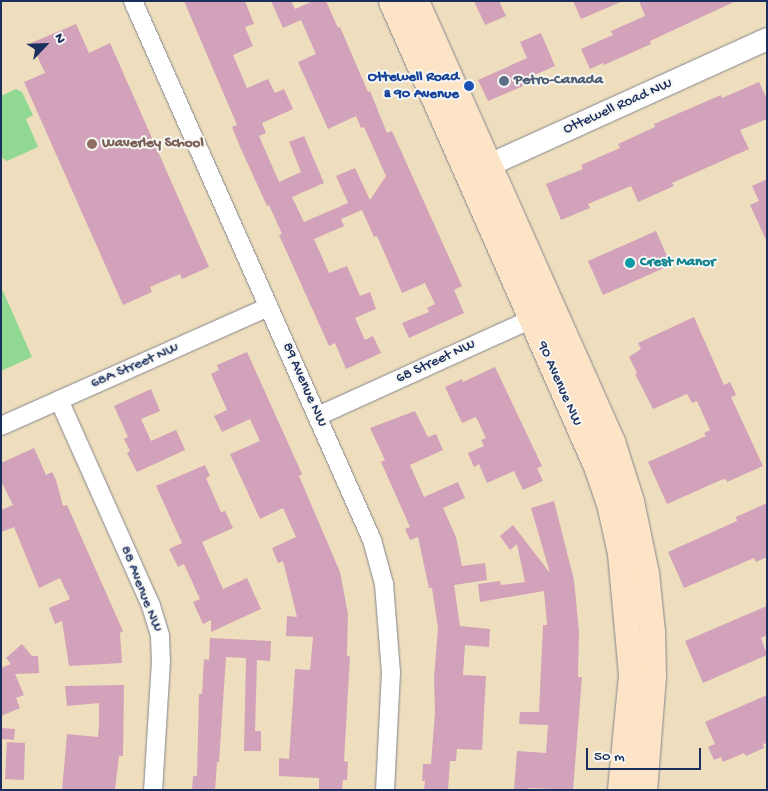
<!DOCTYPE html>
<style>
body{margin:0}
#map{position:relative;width:768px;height:791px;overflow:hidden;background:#eedebd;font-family:"Gochi Hand",sans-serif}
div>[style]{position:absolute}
.green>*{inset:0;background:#91d892}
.building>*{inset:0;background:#d1a2b9}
.roads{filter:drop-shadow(0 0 1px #84868e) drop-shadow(0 0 1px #84868e)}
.minor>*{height:18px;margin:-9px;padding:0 9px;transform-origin:9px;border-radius:9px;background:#fff}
.tertiary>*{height:22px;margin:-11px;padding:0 11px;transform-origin:11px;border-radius:11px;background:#fff}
.secondary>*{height:25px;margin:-12.5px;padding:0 12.5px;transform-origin:12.5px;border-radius:12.5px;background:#fee4c6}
.dots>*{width:14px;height:14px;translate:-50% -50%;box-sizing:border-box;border:2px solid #f6f6f2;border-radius:50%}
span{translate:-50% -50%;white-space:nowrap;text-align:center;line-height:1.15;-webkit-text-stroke:4px #f6f6f2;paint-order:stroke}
.transit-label{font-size:15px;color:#164399;font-weight:700}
.right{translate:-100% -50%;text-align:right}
.service-label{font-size:15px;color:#4e5e75;font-weight:700}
.left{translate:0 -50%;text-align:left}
.street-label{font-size:15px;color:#1b2f5e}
.education-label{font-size:15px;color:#785e54;font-weight:700}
.culture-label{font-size:15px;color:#0d838f;font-weight:700}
.frame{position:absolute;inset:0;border:2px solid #1b2f5e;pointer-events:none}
.north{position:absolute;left:20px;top:20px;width:50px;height:50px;-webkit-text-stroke:4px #f6f6f2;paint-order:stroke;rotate:66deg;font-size:14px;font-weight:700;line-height:20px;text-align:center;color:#1b2f5e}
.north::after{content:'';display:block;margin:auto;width:18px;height:22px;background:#1b2f5e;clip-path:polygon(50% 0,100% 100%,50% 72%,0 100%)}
.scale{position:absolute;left:586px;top:748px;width:115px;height:22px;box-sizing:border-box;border:2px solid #1b2f5e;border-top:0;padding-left:6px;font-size:15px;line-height:18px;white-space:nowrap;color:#1b2f5e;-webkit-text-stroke:4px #f6f6f2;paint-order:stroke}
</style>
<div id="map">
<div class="green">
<i style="clip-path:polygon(16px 89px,22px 92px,33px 115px,26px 119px,38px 147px,7px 161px,1px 157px,1px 96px)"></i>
<i style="clip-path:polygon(3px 291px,32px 357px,1px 371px,1px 292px)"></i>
</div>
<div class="building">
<i style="clip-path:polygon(184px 1px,245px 1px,254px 24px,245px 27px,253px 46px,233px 55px,247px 88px,268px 79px,275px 93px,284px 89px,293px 109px,262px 123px,266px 133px,259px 136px,279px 182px,301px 172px,289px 142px,304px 136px,324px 183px,292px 197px,304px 222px,348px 203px,336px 176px,355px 168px,370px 200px,386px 176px,364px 127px,361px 128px,356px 116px,328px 129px,298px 62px,316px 54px,301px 20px,283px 28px,271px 1px,291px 1px,295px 9px,313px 1px,326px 1px,338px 28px,340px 27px,368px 92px,370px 91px,387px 133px,392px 131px,462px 286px,454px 290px,464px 313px,409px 338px,402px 323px,429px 312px,427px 308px,435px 304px,425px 283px,402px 293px,377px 236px,374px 237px,362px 210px,341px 219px,344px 226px,314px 239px,329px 273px,347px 266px,360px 296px,370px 292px,376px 309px,355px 318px,365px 340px,373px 336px,381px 353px,346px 369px,335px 343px,329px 346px,279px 235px,282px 234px,269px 205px,267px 206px,241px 149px,232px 127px,237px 125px)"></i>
<i style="clip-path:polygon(474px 1px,499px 1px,506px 16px,485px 25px)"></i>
<i style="clip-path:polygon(573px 1px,623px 1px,581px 19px)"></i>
<i style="clip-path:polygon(639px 1px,736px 1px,650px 41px,651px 44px,604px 65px,603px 63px,590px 69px,581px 49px,613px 35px,611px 31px,645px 16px)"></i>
<i style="clip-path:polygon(76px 24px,89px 53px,110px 43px,209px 267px,182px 279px,180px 274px,150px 287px,152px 292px,123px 305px,24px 82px,45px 73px,31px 43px)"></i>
<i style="clip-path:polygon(541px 33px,555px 66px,530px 77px,528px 84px,488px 101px,478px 80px,527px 58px,520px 42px)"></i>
<i style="clip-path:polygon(759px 82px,767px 99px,767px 119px,740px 130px,749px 149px,672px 183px,674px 186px,638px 202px,631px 186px,588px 204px,590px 208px,561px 220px,546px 184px,583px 169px,581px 165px,620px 148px,618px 144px,655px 127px,654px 124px,721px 95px,722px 98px)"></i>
<i style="clip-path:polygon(767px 179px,767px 242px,750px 205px,759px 201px,752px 186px)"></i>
<i style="clip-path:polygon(656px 231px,671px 265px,603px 295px,588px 261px)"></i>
<i style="clip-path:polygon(694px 317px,724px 385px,730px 382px,736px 395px,731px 397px,763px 466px,727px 482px,726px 479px,721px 480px,667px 504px,648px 462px,706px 436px,704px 433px,710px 430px,697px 401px,692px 403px,687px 394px,653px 409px,635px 374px,637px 373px,629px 357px,641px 349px,638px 343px)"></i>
<i style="clip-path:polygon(247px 352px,302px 474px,299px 476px,340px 572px,348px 614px,347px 656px,350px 656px,344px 761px,348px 762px,347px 780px,343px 780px,342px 790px,319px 790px,319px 778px,279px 776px,279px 758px,289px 759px,295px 669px,310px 670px,313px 637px,286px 636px,287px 616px,297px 617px,283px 561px,278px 563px,272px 548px,296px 537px,283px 508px,260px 519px,230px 454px,260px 441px,250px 419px,222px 432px,214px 416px,227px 410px,211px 374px,219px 370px,217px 365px)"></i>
<i style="clip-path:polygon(495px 367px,542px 466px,537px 468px,543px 481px,523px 490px,514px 471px,487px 483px,479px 464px,474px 467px,468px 453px,484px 446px,481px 440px,486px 438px,476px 417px,462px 423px,445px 387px,462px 379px,463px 382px)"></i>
<i style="clip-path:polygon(151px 389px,160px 411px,141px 419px,151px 441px,176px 430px,185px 450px,137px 472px,127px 453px,130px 451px,124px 439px,128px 437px,114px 406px)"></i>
<i style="clip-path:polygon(415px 411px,428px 437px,436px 434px,443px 450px,410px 465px,424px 497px,458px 482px,465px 498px,443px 508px,456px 537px,462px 566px,485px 563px,487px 580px,454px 585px,460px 626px,490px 629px,489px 647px,465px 645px,463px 675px,486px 676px,482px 750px,457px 749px,456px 761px,450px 761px,448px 790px,424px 790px,425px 781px,422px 781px,423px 764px,431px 764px,435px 713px,434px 678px,438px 628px,432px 588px,429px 588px,418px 537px,410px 540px,405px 529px,410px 527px,381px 462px,385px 460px,370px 428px)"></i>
<i style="clip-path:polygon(34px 448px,46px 475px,52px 472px,56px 480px,63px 506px,67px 505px,123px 631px,120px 633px,122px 663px,69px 666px,62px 621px,55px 624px,49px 608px,70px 599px,60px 578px,39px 588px,14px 527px,1px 532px,1px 510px,13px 505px,1px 481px,1px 463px)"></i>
<i style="clip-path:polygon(205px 465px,210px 476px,206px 478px,221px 512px,225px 511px,233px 528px,202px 542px,223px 589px,247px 578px,261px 609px,211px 632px,211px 620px,203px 624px,193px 602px,200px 599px,184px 564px,178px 567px,169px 549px,182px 543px,156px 486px)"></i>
<i style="clip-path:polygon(554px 501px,574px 580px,579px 632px,578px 677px,582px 677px,573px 790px,529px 788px,528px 790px,514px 790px,517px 751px,546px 753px,548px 725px,519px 724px,520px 712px,539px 712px,543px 625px,547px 625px,544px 591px,480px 602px,478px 584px,500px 581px,501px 585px,525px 582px,517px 544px,510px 550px,500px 536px,513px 525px,550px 573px,531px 508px)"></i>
<i style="clip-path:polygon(767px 503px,767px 557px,756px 562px,754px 558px,684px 588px,668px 552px,737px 521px,736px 517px)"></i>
<i style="clip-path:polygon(767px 606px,767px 635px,761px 638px,767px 655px,703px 683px,685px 641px)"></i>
<i style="clip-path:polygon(210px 638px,271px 641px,270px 661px,257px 660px,255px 731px,261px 731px,261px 751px,244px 751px,246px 658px,226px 657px,219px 762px,217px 762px,215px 790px,192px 790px,193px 776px,197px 776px,199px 694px,202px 694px,204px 659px,209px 660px)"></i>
<i style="clip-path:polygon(22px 644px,32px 656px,38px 656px,39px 673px,15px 674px,24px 695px,16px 698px,20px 708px,1px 716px,1px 668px,11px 664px,6px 658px)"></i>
<i style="clip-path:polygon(124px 685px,123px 756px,119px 756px,115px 790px,62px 790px,67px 734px,98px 737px,99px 724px,99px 703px,67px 706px,65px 686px)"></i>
<i style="clip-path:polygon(767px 695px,767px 743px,763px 744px,764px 748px,746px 756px,744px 753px,723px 762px,721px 757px,714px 760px,708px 747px,715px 744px,705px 722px)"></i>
<i style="clip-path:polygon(1px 728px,15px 729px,14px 740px,1px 739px)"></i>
<i style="clip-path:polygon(7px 742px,25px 743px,24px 780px,5px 779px)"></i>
</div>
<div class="roads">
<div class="minor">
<i style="left:133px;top:1px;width:590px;rotate:66.09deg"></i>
<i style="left:372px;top:540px;width:46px;rotate:74.7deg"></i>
<i style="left:384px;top:584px;width:88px;rotate:85.5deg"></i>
<i style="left:391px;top:672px;width:118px;rotate:92.9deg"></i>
<i style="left:59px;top:400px;width:226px;rotate:65.9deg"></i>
<i style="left:151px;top:606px;width:31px;rotate:73deg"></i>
<i style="left:160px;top:636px;width:25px;rotate:88deg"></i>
<i style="left:161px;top:661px;width:129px;rotate:93.5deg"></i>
<i style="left:318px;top:416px;width:245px;rotate:-24.4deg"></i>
<i style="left:1px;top:426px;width:292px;rotate:-24deg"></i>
</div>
<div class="tertiary">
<i style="left:474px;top:172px;width:322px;rotate:-24.4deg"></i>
</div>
<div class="secondary">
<i style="left:391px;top:1px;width:508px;rotate:66.21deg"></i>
<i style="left:596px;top:466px;width:39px;rotate:71deg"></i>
<i style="left:609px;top:503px;width:51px;rotate:77.6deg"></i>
<i style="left:620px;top:553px;width:122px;rotate:84.8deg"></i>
<i style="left:631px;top:675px;width:116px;rotate:95.5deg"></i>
<i style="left:416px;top:1px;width:482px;rotate:66deg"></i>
<i style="left:612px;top:441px;width:63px;rotate:72.4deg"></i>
<i style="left:631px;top:501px;width:74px;rotate:78.2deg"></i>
<i style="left:646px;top:573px;width:58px;rotate:84.1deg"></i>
<i style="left:652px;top:631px;width:45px;rotate:88.7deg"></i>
<i style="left:653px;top:676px;width:114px;rotate:94.5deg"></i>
</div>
</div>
<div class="dots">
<i style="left:504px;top:81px;background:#5c6f8a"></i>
<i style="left:469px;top:86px;background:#1a4fb4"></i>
<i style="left:92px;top:144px;background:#8d6e63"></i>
<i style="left:630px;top:263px;background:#0f9aa8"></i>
</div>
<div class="transit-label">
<span class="right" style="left:459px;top:86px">Ottewell Road<br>&amp; 90 Avenue</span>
</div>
<div class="service-label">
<span class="left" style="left:514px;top:81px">Petro-Canada</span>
</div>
<div class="street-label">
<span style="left:618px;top:107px;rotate:-24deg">Ottewell Road NW</span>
<span style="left:436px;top:362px;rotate:-25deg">68 Street NW</span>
<span style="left:135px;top:366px;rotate:-24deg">68A Street NW</span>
<span style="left:559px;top:384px;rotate:66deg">90 Avenue NW</span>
<span style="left:304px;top:385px;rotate:66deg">89 Avenue NW</span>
<span style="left:141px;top:589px;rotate:68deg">88 Avenue NW</span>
</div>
<div class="education-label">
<span class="left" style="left:102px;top:144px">Waverley School</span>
</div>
<div class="culture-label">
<span class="left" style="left:640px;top:263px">Crest Manor</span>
</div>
<div class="frame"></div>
<div class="north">N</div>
<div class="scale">50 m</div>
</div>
